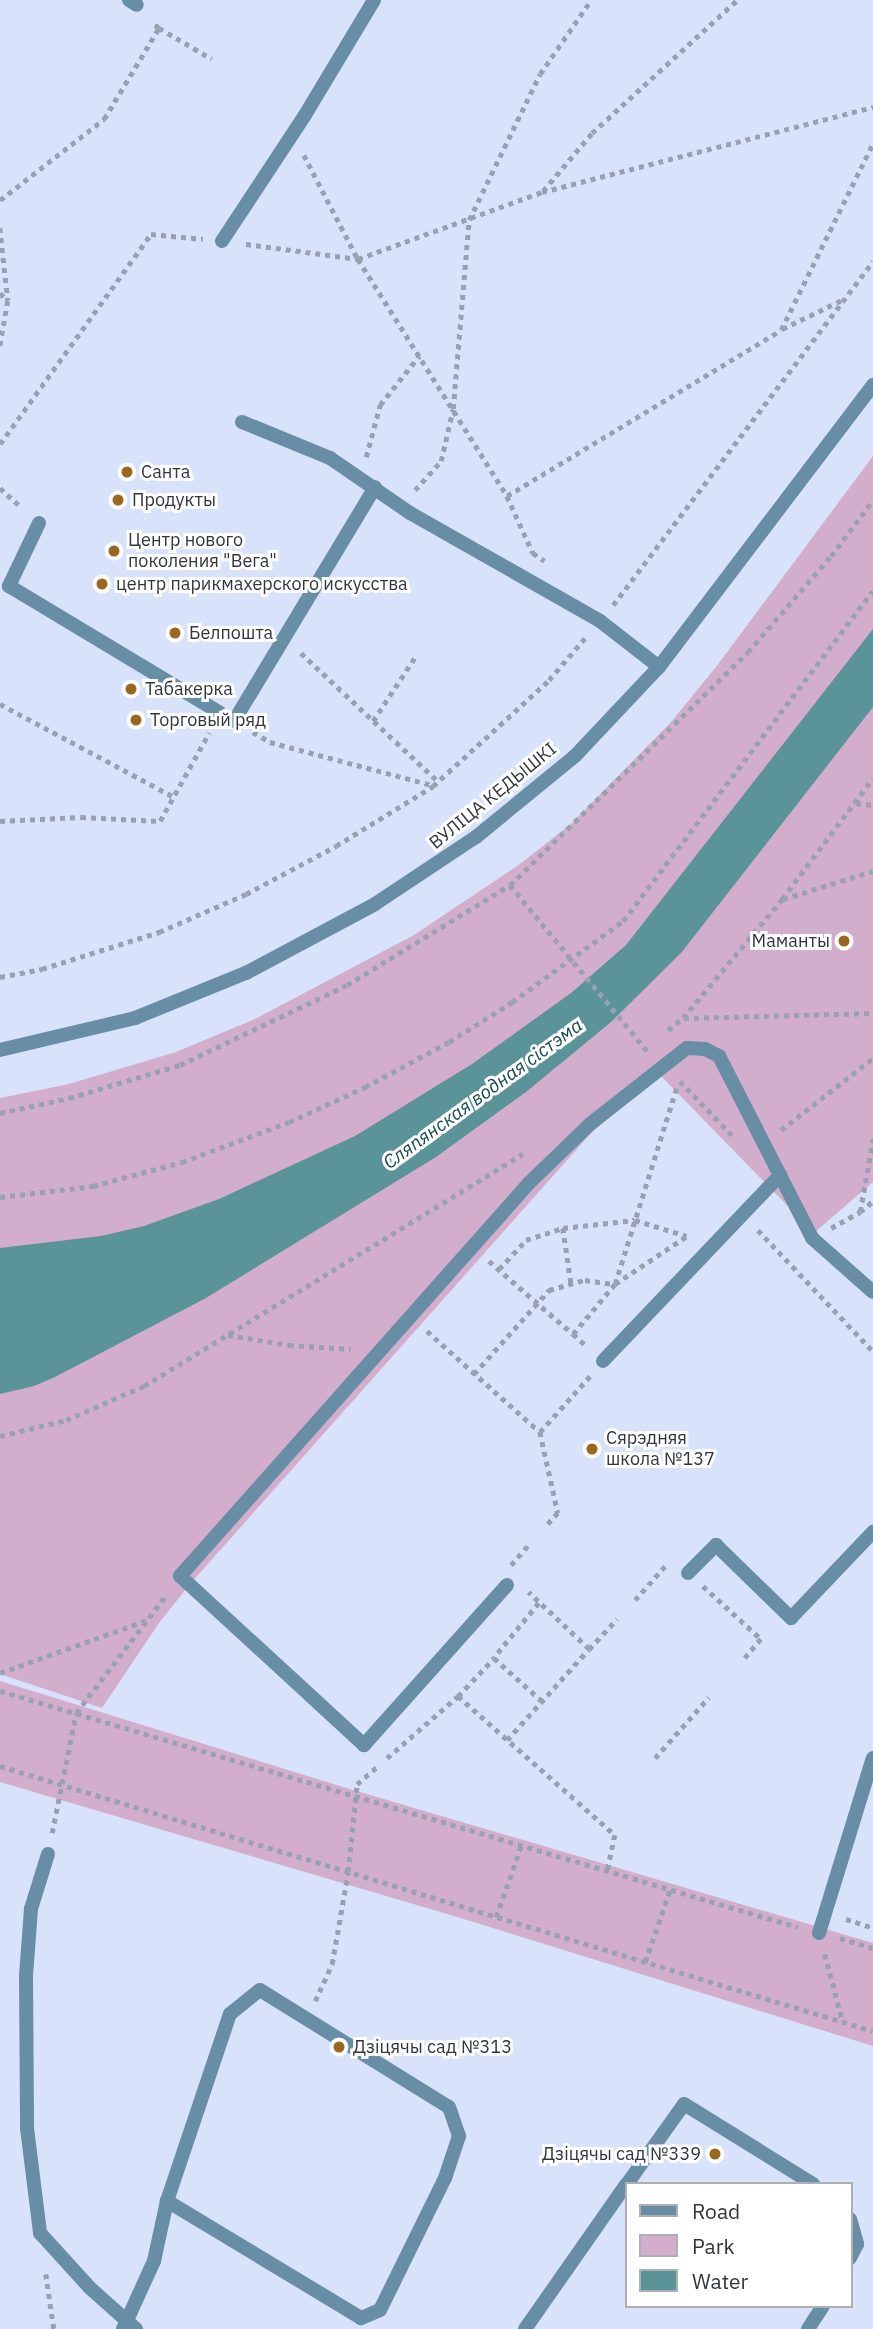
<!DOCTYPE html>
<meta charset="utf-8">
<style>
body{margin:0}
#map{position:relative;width:873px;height:2329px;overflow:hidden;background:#d8e2fa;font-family:"IBM Plex Sans",sans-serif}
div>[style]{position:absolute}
.green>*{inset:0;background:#d3adcc}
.water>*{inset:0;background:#5a9398}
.path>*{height:4.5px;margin-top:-2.25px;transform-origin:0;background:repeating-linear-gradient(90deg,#98a0b2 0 5px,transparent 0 10px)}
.service>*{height:14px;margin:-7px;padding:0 7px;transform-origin:7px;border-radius:7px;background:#688ea5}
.tertiary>*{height:14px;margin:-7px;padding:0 7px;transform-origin:7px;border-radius:7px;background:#688ea5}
.dots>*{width:19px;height:19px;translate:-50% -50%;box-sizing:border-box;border:4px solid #fff;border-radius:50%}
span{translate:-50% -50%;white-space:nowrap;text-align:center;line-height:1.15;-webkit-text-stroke:6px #fff;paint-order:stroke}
.poi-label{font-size:18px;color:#32363f}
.left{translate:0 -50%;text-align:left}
.right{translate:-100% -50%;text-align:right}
.street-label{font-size:18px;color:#32363f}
.water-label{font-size:19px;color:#154a4e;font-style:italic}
.legend{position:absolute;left:625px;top:2182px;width:228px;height:126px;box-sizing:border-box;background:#fff;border:2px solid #adafb2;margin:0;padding:9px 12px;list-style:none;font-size:21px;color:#32363f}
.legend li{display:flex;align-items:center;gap:14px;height:35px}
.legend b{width:35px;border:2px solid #adafb2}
</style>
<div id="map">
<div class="green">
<i style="clip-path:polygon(873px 456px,873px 1182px,814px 1233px,661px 1076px,593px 1131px,190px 1584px,159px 1623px,102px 1708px,0 1674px,0 1098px,69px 1084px,176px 1052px,255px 1019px,414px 935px,520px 864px,572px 823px,671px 722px,716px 667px)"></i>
<i style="clip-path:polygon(0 1681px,343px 1787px,873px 1943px,873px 2046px,454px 1916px,0 1782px)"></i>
</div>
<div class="water">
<i style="clip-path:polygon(873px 629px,873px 707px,681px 953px,611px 1022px,526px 1092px,436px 1157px,206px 1298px,55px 1377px,34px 1386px,0 1394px,0 1248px,101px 1236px,144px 1226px,219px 1199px,355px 1136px,472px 1064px,571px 993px,626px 945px)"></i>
</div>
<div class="path">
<i style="left:159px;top:28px;width:61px;rotate:30.3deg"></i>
<i style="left:304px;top:155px;width:117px;rotate:62.6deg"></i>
<i style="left:358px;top:259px;width:280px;rotate:57.8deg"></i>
<i style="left:507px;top:496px;width:63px;rotate:65.5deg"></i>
<i style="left:533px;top:553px;width:14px;rotate:34deg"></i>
<i style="left:543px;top:191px;width:76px;rotate:-49.8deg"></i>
<i style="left:592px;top:133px;width:197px;rotate:-42.5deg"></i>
<i style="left:0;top:200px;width:132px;rotate:-37.9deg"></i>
<i style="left:104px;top:119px;width:106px;rotate:-58.9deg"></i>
<i style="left:159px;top:28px;width:9px;rotate:-148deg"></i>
<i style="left:0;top:228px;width:73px;rotate:83.7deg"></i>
<i style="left:246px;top:244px;width:113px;rotate:7.6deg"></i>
<i style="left:358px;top:259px;width:196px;rotate:-20deg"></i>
<i style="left:542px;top:192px;width:342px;rotate:-14.4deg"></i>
<i style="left:0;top:293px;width:11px;rotate:45deg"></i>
<i style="left:8px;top:301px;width:46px;rotate:100.1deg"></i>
<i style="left:841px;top:301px;width:67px;rotate:154.2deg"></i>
<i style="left:781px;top:330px;width:208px;rotate:-63.8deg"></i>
<i style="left:0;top:444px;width:259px;rotate:-54.3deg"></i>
<i style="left:151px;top:234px;width:52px;rotate:5.5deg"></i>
<i style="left:366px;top:457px;width:54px;rotate:-74.9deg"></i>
<i style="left:380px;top:405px;width:63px;rotate:-51.5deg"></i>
<i style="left:0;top:488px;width:30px;rotate:42deg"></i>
<i style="left:415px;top:490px;width:39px;rotate:-48deg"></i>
<i style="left:441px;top:461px;width:53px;rotate:-77deg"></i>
<i style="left:453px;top:409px;width:190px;rotate:-85.2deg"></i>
<i style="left:469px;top:220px;width:162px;rotate:-64.1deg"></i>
<i style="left:540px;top:74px;width:90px;rotate:-55.4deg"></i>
<i style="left:507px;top:496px;width:320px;rotate:-31.2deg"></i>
<i style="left:613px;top:605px;width:431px;rotate:-52.9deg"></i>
<i style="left:301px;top:653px;width:187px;rotate:43.1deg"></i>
<i style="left:0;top:704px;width:197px;rotate:28.1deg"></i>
<i style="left:373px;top:721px;width:77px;rotate:-56.7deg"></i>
<i style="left:253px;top:732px;width:20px;rotate:30deg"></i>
<i style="left:270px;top:742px;width:168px;rotate:14.9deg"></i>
<i style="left:856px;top:803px;width:17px;rotate:7deg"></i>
<i style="left:0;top:821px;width:81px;rotate:-2.8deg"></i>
<i style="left:81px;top:817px;width:79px;rotate:2.9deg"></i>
<i style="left:160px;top:821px;width:101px;rotate:-60.9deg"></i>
<i style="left:510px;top:885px;width:217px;rotate:50.4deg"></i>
<i style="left:783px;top:899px;width:94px;rotate:-17.3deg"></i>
<i style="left:0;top:977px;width:43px;rotate:-10.8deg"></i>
<i style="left:42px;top:969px;width:123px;rotate:-17.5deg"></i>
<i style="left:159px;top:932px;width:95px;rotate:-23.6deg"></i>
<i style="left:246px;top:894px;width:102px;rotate:-28.1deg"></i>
<i style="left:336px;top:846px;width:114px;rotate:-31.7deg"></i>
<i style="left:433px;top:786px;width:157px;rotate:-42.4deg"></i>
<i style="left:549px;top:680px;width:55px;rotate:-49.4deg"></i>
<i style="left:684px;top:1018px;width:189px;rotate:-1.5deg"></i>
<i style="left:668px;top:1030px;width:19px;rotate:-39deg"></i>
<i style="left:683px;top:1018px;width:155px;rotate:-50.2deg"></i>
<i style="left:782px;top:899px;width:151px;rotate:-53.1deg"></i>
<i style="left:680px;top:1081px;width:75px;rotate:46.1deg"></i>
<i style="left:0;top:1113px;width:71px;rotate:-12.3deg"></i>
<i style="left:69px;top:1098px;width:116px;rotate:-16.6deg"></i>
<i style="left:180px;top:1065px;width:185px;rotate:-25.6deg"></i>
<i style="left:347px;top:985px;width:191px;rotate:-31.5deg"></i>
<i style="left:510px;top:885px;width:333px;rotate:-44.4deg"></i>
<i style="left:748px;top:652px;width:127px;rotate:-49.2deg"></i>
<i style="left:831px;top:556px;width:70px;rotate:-53.1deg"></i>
<i style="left:781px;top:1130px;width:117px;rotate:-38deg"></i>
<i style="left:0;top:1197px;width:94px;rotate:-6.7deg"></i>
<i style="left:93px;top:1186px;width:92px;rotate:-15.1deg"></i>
<i style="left:182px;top:1162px;width:114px;rotate:-20.5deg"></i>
<i style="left:289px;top:1122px;width:84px;rotate:-24.7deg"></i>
<i style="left:365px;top:1087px;width:95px;rotate:-28.2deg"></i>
<i style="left:449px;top:1042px;width:75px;rotate:-32.4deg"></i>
<i style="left:512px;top:1002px;width:137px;rotate:-36.1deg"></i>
<i style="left:623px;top:921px;width:414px;rotate:-52.9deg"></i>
<i style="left:860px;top:1212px;width:74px;rotate:-79.9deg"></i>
<i style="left:563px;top:1228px;width:55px;rotate:81.6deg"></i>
<i style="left:831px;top:1228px;width:33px;rotate:-29deg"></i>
<i style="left:860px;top:1212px;width:17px;rotate:-40deg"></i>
<i style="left:758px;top:1230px;width:167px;rotate:46.5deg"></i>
<i style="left:489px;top:1261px;width:111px;rotate:41deg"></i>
<i style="left:573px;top:1334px;width:65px;rotate:-50deg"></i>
<i style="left:615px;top:1284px;width:87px;rotate:-33.7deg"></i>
<i style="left:499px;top:1269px;width:40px;rotate:-47deg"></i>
<i style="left:526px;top:1240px;width:39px;rotate:-18deg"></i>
<i style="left:563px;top:1228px;width:72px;rotate:-6.3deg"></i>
<i style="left:635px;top:1220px;width:54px;rotate:17.1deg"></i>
<i style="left:427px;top:1331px;width:152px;rotate:41.8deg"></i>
<i style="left:540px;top:1432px;width:75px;rotate:-48.2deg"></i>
<i style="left:573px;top:1334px;width:20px;rotate:41deg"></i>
<i style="left:228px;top:1335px;width:62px;rotate:9.3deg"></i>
<i style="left:289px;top:1345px;width:62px;rotate:3.7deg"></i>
<i style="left:474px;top:1374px;width:113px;rotate:-48.2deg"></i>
<i style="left:549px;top:1290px;width:37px;rotate:-16deg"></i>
<i style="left:585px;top:1280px;width:30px;rotate:8deg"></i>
<i style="left:615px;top:1284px;width:207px;rotate:-72.6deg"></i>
<i style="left:540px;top:1432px;width:83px;rotate:77.5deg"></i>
<i style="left:558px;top:1513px;width:15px;rotate:132deg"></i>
<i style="left:0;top:1436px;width:68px;rotate:-13.6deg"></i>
<i style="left:66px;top:1420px;width:85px;rotate:-23.6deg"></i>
<i style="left:144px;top:1386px;width:444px;rotate:-31.5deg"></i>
<i style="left:511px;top:1565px;width:30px;rotate:-49deg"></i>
<i style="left:703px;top:1586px;width:79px;rotate:42.4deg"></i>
<i style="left:761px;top:1639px;width:25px;rotate:130deg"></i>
<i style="left:635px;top:1600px;width:47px;rotate:-48.5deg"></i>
<i style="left:539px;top:1603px;width:71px;rotate:129.3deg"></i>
<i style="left:494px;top:1658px;width:64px;rotate:41.9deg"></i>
<i style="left:589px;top:1649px;width:41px;rotate:-47deg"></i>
<i style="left:0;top:1673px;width:156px;rotate:-19.8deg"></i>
<i style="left:0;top:1691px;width:832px;rotate:16.48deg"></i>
<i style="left:458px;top:1696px;width:210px;rotate:41.5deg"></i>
<i style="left:615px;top:1835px;width:38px;rotate:102deg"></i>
<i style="left:507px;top:1740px;width:122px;rotate:-48deg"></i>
<i style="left:589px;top:1649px;width:83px;rotate:-136.9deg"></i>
<i style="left:387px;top:1758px;width:94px;rotate:-41.1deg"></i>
<i style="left:458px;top:1696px;width:52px;rotate:-46.5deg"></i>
<i style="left:655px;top:1758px;width:81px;rotate:-48.5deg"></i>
<i style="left:0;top:1766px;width:912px;rotate:16.89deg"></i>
<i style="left:52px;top:1833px;width:122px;rotate:-78.7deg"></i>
<i style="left:76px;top:1713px;width:150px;rotate:-52.6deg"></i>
<i style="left:496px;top:1917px;width:75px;rotate:-70.6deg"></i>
<i style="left:846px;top:1919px;width:28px;rotate:18deg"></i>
<i style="left:840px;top:1938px;width:34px;rotate:17deg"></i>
<i style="left:825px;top:1954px;width:70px;rotate:75.2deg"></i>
<i style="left:645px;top:1962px;width:76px;rotate:-70.9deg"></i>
<i style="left:315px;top:2001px;width:41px;rotate:-65.3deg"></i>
<i style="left:332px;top:1964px;width:93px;rotate:-80.1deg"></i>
<i style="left:348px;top:1872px;width:88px;rotate:-84.2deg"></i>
<i style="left:357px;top:1784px;width:28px;rotate:-41deg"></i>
<i style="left:46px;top:2274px;width:56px;rotate:81.7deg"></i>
</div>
<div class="service">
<i style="left:129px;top:0;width:9px;rotate:32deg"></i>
<i style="left:222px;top:241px;width:151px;rotate:-56.6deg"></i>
<i style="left:305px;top:115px;width:134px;rotate:-59deg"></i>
<i style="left:242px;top:422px;width:95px;rotate:22.2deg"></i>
<i style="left:330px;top:458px;width:97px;rotate:34.5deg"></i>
<i style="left:410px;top:513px;width:219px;rotate:29.6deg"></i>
<i style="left:600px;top:621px;width:75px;rotate:37.9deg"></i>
<i style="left:39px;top:523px;width:70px;rotate:115.5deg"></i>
<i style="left:9px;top:586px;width:262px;rotate:31deg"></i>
<i style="left:234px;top:721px;width:273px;rotate:-58.9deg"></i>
<i style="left:603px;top:1361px;width:257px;rotate:-46.4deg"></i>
<i style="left:688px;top:1573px;width:40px;rotate:-45deg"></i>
<i style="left:716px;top:1545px;width:105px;rotate:44.2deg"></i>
<i style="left:791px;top:1618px;width:119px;rotate:-46.4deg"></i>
<i style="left:507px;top:1585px;width:215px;rotate:131.8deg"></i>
<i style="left:364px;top:1745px;width:250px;rotate:-137.4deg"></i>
<i style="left:180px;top:1576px;width:526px;rotate:-48.39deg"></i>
<i style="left:529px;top:1183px;width:85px;rotate:-44deg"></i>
<i style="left:590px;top:1124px;width:123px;rotate:-38.1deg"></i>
<i style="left:687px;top:1048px;width:18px;rotate:3deg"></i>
<i style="left:705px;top:1049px;width:16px;rotate:27deg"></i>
<i style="left:719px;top:1056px;width:204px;rotate:62.9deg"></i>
<i style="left:812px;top:1238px;width:81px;rotate:41.5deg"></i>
<i style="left:48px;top:1854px;width:58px;rotate:107.2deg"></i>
<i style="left:31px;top:1909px;width:67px;rotate:94.3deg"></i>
<i style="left:26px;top:1976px;width:152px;rotate:89.6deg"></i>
<i style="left:27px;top:2128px;width:106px;rotate:82.9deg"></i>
<i style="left:40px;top:2233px;width:74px;rotate:47.7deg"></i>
<i style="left:90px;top:2288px;width:62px;rotate:41.7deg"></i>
<i style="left:819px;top:1933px;width:183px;rotate:-72.9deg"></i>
<i style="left:627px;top:2184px;width:98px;rotate:-54.5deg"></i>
<i style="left:684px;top:2104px;width:152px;rotate:31.8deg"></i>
<i style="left:850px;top:2219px;width:26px;rotate:74deg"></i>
<i style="left:857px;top:2244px;width:16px;rotate:117deg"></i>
<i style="left:123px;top:2329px;width:75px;rotate:-65.5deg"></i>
<i style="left:154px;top:2261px;width:61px;rotate:-77.8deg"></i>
<i style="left:167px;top:2201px;width:197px;rotate:-71.4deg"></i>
<i style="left:230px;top:2014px;width:38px;rotate:-39deg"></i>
<i style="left:260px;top:1990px;width:222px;rotate:31.8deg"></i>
<i style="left:449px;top:2107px;width:31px;rotate:71deg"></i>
<i style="left:459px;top:2136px;width:44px;rotate:108.4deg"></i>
<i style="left:445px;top:2178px;width:147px;rotate:116.2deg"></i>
<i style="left:380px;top:2310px;width:21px;rotate:157deg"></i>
<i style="left:361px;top:2318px;width:227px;rotate:-148.9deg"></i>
<i style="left:525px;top:2329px;width:176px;rotate:-55deg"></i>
<i style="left:808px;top:2329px;width:27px;rotate:-57deg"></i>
</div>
<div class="tertiary">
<i style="left:0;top:1050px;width:139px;rotate:-13.3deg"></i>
<i style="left:135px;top:1018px;width:120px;rotate:-22.1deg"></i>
<i style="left:246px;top:973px;width:146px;rotate:-28.1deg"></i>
<i style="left:375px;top:904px;width:121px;rotate:-33.6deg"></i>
<i style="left:476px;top:837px;width:128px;rotate:-39.3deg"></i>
<i style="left:575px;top:756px;width:122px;rotate:-46.7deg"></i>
<i style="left:659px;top:667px;width:354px;rotate:-52.8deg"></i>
</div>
<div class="dots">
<i style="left:127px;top:472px;background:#9b661e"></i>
<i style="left:118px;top:500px;background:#9b661e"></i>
<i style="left:114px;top:551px;background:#9b661e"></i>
<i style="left:102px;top:584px;background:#9b661e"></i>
<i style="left:175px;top:633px;background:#9b661e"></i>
<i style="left:131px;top:689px;background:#9b661e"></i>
<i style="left:136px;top:720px;background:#9b661e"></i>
<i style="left:844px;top:941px;background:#9b661e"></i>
<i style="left:592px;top:1449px;background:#9b661e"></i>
<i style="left:339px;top:2047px;background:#9b661e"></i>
<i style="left:715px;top:2154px;background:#9b661e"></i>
</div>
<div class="poi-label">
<span class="left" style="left:141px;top:472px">Санта</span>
<span class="left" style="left:132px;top:500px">Продукты</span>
<span class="left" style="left:128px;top:551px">Центр нового<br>поколения "Вега"</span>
<span class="left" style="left:116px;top:584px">центр парикмахерского искусства</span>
<span class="left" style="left:189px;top:633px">Белпошта</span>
<span class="left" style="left:145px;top:689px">Табакерка</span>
<span class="left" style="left:150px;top:720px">Торговый ряд</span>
<span class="right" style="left:830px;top:941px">Маманты</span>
<span class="left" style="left:606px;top:1449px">Сярэдняя<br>школа №137</span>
<span class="left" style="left:353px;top:2047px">Дзіцячы сад №313</span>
<span class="right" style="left:701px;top:2154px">Дзіцячы сад №339</span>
</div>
<div class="street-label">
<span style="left:493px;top:796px;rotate:-39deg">ВУЛІЦА КЕДЫШКІ</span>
</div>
<div class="water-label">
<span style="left:483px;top:1094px;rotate:-36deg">Сляпянская водная сістэма</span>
</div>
<ul class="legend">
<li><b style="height:9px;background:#688ea5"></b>Road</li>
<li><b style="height:19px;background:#d3adcc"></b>Park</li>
<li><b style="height:19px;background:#5a9398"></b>Water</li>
</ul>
</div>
